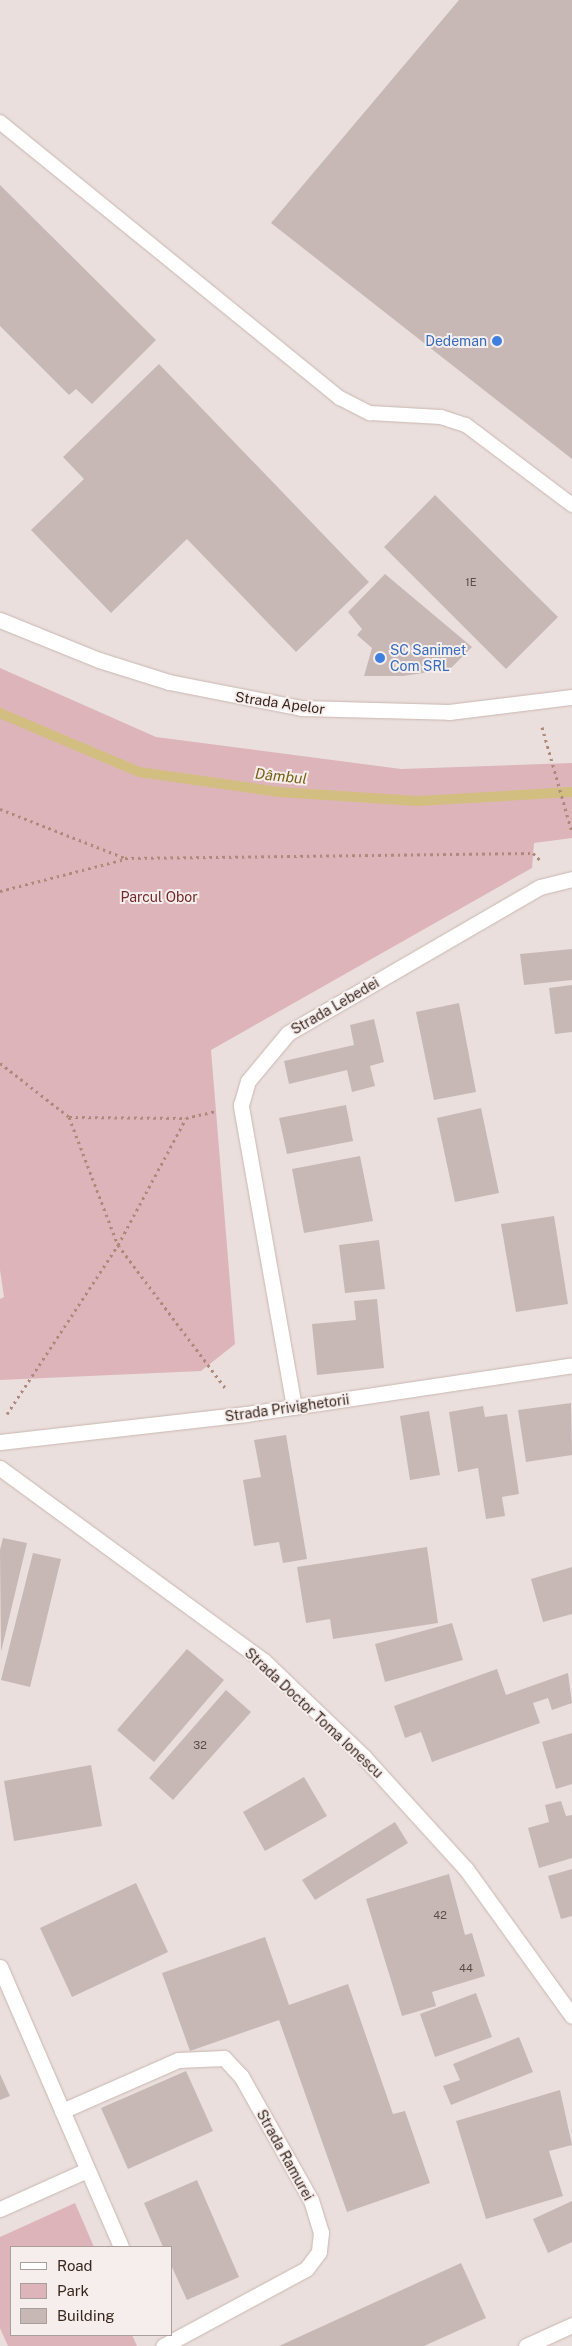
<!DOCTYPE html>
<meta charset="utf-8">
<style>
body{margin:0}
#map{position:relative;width:572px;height:2346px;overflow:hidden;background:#eadfdd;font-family:"Public Sans",sans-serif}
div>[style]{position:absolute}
.green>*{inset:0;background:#ddb4b9}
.stream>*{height:10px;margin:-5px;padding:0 5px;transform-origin:5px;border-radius:5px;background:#d3be81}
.building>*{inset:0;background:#c7b8b6}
.path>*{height:3px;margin-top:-1.5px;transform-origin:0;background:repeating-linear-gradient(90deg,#af8a7b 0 2.5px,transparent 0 6.5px)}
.roads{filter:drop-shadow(0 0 1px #cab6af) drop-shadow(0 0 1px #cab6af)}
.lane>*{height:14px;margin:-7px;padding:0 7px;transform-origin:7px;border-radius:7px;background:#fff}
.street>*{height:15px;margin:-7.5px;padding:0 7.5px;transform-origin:7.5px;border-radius:7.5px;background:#fff}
.secondary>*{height:15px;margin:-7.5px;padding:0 7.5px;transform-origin:7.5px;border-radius:7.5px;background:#fff}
.dots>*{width:14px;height:14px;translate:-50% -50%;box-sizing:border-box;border:2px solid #f6eeed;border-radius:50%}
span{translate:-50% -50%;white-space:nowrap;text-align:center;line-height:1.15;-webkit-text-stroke:4px #f6eeed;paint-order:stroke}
.number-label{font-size:11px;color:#5c4b44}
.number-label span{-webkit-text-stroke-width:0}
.shop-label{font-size:14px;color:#366cbe}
.right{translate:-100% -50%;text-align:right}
.left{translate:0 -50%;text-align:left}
.street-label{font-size:14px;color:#39271e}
.park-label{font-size:14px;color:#722728}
.water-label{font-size:15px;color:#776116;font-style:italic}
.legend{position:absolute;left:10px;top:2246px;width:162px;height:90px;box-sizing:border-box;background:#f6eeed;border:1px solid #aa9e9a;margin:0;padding:6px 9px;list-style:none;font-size:15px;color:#39271e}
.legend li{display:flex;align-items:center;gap:10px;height:25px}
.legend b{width:25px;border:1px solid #aa9e9a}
</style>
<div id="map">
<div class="green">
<i style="clip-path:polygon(0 668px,156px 737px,401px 769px,572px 763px,572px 838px,534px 843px,532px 868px,211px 1050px,235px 1344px,201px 1371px,0 1380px,0 1299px,4px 1297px,0 1270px)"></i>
<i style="clip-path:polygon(75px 2203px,94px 2247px,11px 2247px,11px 2335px,132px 2335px,137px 2346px,8px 2346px,0 2328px,0 2237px)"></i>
</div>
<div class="stream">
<i style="left:0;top:713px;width:151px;rotate:23deg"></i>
<i style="left:139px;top:772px;width:141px;rotate:8.1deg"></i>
<i style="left:279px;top:792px;width:138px;rotate:3.7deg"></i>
<i style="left:417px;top:801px;width:155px;rotate:-3.3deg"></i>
</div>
<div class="building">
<i style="clip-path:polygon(459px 0,572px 0,572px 459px,271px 223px)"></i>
<i style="clip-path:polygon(0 185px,156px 340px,92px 404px,76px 389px,69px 395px,0 326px)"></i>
<i style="clip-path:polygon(159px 364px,369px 582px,296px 652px,187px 539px,111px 613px,31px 530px,84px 479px,63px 457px)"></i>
<i style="clip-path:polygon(435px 495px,558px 617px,506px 669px,384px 547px)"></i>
<i style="clip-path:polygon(385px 574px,472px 647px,450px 669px,403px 676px,364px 676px,372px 648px,357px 635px,362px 629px,348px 612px)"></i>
<i style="clip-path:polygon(572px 949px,572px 980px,524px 985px,520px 954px)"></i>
<i style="clip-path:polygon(572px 985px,572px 1032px,555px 1034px,549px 988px)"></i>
<i style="clip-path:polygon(459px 1003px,476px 1092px,434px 1100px,416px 1012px)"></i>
<i style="clip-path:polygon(374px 1019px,384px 1062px,370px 1066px,375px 1086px,352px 1092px,347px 1070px,289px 1084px,284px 1061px,354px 1045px,350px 1025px)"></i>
<i style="clip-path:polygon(346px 1105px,353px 1141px,287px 1154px,279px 1118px)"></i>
<i style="clip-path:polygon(481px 1108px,499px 1193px,455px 1202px,437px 1118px)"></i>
<i style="clip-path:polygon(360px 1156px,373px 1221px,304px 1233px,292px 1169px)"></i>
<i style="clip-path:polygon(554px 1216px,568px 1304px,516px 1312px,501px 1224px)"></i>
<i style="clip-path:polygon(379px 1240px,385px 1289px,345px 1293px,339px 1245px)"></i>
<i style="clip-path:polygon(377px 1299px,384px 1368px,317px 1375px,312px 1324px,356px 1320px,354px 1301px)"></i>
<i style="clip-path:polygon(571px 1403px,572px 1455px,526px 1462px,518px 1410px)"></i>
<i style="clip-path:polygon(483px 1406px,485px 1417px,507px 1414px,519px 1494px,502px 1497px,505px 1516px,486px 1519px,478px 1468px,458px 1472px,449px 1412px)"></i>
<i style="clip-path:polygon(429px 1411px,440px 1475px,410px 1480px,400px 1416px)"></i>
<i style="clip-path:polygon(286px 1435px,307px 1559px,283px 1563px,279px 1542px,254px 1546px,243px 1480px,261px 1477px,254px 1440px)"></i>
<i style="clip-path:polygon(3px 1538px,27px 1543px,1px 1652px,0 1550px)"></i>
<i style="clip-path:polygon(427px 1547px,438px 1623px,333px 1639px,330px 1619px,306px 1623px,297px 1567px)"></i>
<i style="clip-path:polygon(33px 1553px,61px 1559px,30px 1687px,1px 1680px)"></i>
<i style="clip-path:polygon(572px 1567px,572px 1614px,543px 1622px,531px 1579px)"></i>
<i style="clip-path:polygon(452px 1623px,463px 1660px,385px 1682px,375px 1644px)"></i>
<i style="clip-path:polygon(187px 1649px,224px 1680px,154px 1762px,117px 1730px)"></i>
<i style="clip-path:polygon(497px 1669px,506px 1695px,568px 1673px,572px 1703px,552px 1710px,548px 1698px,533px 1703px,540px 1723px,432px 1762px,421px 1732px,405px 1738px,394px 1706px)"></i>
<i style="clip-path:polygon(226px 1690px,251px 1712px,173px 1800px,149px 1778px)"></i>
<i style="clip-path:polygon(572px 1733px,572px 1784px,556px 1789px,542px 1742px)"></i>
<i style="clip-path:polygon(91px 1765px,102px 1826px,14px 1841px,4px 1781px)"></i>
<i style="clip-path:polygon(304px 1777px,327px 1816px,265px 1851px,243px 1812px)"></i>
<i style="clip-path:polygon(561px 1801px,566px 1816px,572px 1815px,572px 1858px,539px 1868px,528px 1828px,549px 1822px,545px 1805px)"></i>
<i style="clip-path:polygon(395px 1822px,408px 1843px,315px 1900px,302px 1880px)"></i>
<i style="clip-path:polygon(572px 1869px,572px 1916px,561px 1919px,548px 1876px)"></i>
<i style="clip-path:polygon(449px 1874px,465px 1935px,472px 1933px,485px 1976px,432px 1992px,436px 2006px,402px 2016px,366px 1899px)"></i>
<i style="clip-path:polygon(136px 1883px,168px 1952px,72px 1997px,40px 1928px)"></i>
<i style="clip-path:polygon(265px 1937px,289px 2005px,348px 1984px,393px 2114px,405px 2111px,430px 2183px,347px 2212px,279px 2020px,190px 2051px,162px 1973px)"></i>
<i style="clip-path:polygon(476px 1993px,492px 2037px,435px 2057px,420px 2014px)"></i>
<i style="clip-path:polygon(519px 2037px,533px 2072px,451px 2105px,443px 2086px,460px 2080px,453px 2064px)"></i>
<i style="clip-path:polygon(186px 2071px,213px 2131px,128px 2169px,101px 2108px)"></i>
<i style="clip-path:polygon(0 2074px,10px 2096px,0 2100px)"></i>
<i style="clip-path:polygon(560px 2090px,572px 2145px,549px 2151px,563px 2196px,486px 2219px,456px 2121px)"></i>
<i style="clip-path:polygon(197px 2180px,239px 2277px,187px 2300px,171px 2265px,171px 2247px,163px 2247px,144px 2203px)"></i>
<i style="clip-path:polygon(572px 2201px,572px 2242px,548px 2253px,533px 2219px)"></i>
<i style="clip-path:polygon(461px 2263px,486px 2318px,424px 2346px,279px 2346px)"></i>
</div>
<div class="path">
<i style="left:542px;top:727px;width:109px;rotate:74.1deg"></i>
<i style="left:0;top:809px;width:134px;rotate:21.4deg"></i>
<i style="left:125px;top:858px;width:408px;rotate:-0.7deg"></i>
<i style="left:533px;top:853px;width:11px;rotate:45deg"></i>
<i style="left:0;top:891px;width:130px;rotate:-14.3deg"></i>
<i style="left:0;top:1063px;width:88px;rotate:38deg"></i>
<i style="left:69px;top:1117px;width:117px;rotate:0.5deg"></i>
<i style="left:186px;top:1118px;width:31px;rotate:-13deg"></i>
<i style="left:69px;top:1117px;width:137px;rotate:69.1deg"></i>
<i style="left:118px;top:1245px;width:181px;rotate:53.1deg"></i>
<i style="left:7px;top:1414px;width:202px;rotate:-56.7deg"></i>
<i style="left:118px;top:1245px;width:144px;rotate:-61.8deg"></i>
</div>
<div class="roads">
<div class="lane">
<i style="left:0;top:122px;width:438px;rotate:39.1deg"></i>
<i style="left:340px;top:398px;width:34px;rotate:27deg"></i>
<i style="left:370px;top:413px;width:71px;rotate:3.2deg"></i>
<i style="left:441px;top:417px;width:26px;rotate:18deg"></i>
<i style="left:466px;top:425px;width:133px;rotate:37deg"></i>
</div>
<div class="street">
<i style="left:294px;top:1407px;width:307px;rotate:-100deg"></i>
<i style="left:241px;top:1105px;width:25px;rotate:-74deg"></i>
<i style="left:248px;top:1081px;width:62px;rotate:-50.2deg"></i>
<i style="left:288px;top:1033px;width:291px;rotate:-30.1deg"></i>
<i style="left:540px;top:887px;width:33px;rotate:-14deg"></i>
<i style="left:0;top:1442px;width:248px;rotate:-6.5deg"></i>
<i style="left:246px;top:1414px;width:330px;rotate:-8.5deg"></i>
<i style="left:0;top:1468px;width:327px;rotate:36.2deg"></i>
<i style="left:264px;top:1661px;width:139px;rotate:43.8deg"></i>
<i style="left:364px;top:1757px;width:151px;rotate:47.7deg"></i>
<i style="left:466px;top:1869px;width:181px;rotate:54.2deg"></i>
<i style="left:0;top:1967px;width:305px;rotate:66.6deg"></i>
<i style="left:62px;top:2111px;width:127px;rotate:-23.7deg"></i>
<i style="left:178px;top:2060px;width:46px;rotate:-2.5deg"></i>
<i style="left:224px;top:2058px;width:25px;rotate:47deg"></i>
<i style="left:241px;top:2076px;width:142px;rotate:60.6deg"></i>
<i style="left:311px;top:2200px;width:34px;rotate:73deg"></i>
<i style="left:321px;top:2232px;width:20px;rotate:96deg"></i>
<i style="left:319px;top:2252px;width:21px;rotate:127deg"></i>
<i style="left:306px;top:2269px;width:162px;rotate:151.7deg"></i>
<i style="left:0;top:2209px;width:95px;rotate:-24.1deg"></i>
<i style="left:526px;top:2346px;width:51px;rotate:-24.5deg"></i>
</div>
<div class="secondary">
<i style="left:0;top:620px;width:107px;rotate:22deg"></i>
<i style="left:99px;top:660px;width:73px;rotate:17.4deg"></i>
<i style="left:169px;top:682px;width:135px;rotate:11.1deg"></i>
<i style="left:301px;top:708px;width:148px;rotate:1.5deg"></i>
<i style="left:449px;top:712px;width:124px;rotate:-7deg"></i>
</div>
</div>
<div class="dots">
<i style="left:497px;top:341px;background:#3f7fe0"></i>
<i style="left:380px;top:658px;background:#3f7fe0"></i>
</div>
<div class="number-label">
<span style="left:471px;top:582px">1E</span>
<span style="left:200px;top:1745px">32</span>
<span style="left:440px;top:1915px">42</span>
<span style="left:466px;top:1968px">44</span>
</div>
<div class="shop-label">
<span class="right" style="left:487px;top:341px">Dedeman</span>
<span class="left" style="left:390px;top:658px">SC Sanimet<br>Com SRL</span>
</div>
<div class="street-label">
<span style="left:280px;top:703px;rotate:8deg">Strada Apelor</span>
<span style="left:335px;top:1006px;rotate:-30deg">Strada Lebedei</span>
<span style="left:287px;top:1408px;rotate:-8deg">Strada Privighetorii</span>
<span style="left:314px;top:1713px;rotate:43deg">Strada Doctor Toma Ionescu</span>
<span style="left:285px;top:2155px;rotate:61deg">Strada Ramurei</span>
</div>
<div class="park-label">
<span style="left:159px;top:897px">Parcul Obor</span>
</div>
<div class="water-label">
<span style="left:281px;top:776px;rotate:6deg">Dâmbul</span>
</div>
<ul class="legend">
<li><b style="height:6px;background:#fff"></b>Road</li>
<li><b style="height:14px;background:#ddb4b9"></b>Park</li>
<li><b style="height:14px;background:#c7b8b6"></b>Building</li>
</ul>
</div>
